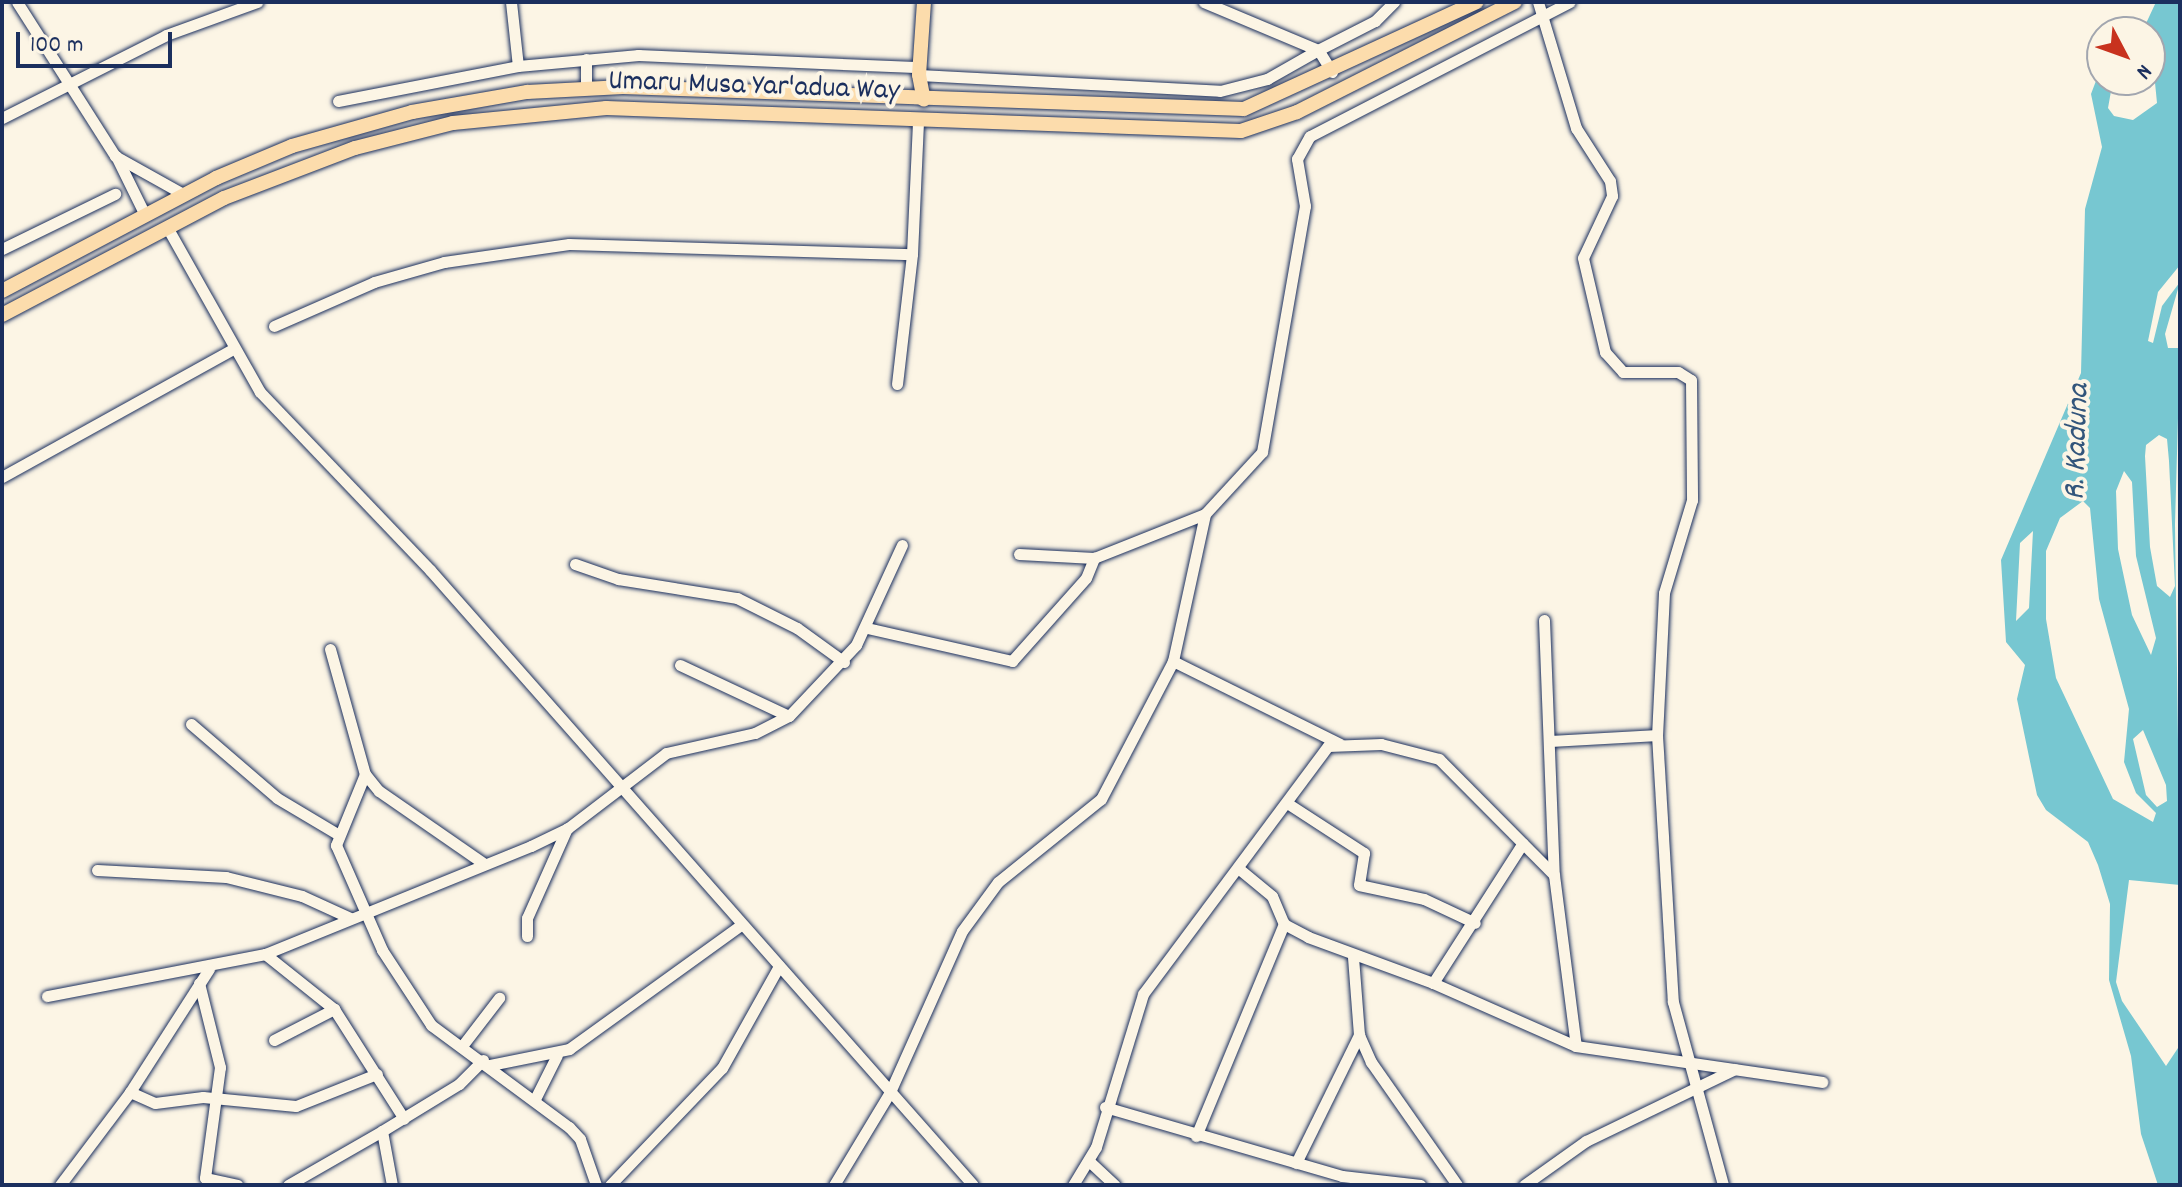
<!DOCTYPE html>
<style>
body{margin:0}
#map{position:relative;width:2182px;height:1187px;overflow:hidden;background:#fcf5e5;font-family:Dekko,sans-serif}
div>[style]{position:absolute}
.water>*{inset:0;background:#77c7d1}
.roads{filter:drop-shadow(0 0 2px #1b2f5e) drop-shadow(0 0 2px #1b2f5e)}
.minor>*{height:11px;margin:-5.5px;padding:0 5.5px;transform-origin:5.5px;border-radius:5.5px;background:#fcf5e5}
.major>*{height:14px;margin:-7px;padding:0 7px;transform-origin:7px;border-radius:7px;background:#fcdcac}
span{translate:-50% -50%;white-space:nowrap;text-align:center;line-height:1.15;-webkit-text-stroke:8px #fcf5e5;paint-order:stroke}
.street-label{font-size:30px;color:#1b2f5e}
.water-label{font-size:32px;color:#32557b;font-style:italic}
.frame{position:absolute;inset:0;border:4px solid #1b2f5e;pointer-events:none}
.north{position:absolute;left:2086px;top:16px;width:80px;height:80px;box-sizing:border-box;background:#fcf5e5;border:2px solid #a2a6af;border-radius:50%;rotate:131deg;font-size:22px;font-weight:700;line-height:32px;text-align:center;color:#1b2f5e}
.north::after{content:'';display:block;margin:auto;width:28px;height:36px;background:#c8321e;clip-path:polygon(50% 0,100% 100%,50% 72%,0 100%)}
.scale{position:absolute;left:16px;top:32px;width:156px;height:36px;box-sizing:border-box;border:4px solid #1b2f5e;border-top:0;padding-left:10px;font-size:24px;line-height:28px;white-space:nowrap;color:#1b2f5e;-webkit-text-stroke:6px #fcf5e5;paint-order:stroke}
</style>
<div id="map">
<div class="water">
<i style="clip-path:polygon(evenodd,2156px 2px,2180px 2px,2180px 265px,2158px 292px,2148px 341px,2153px 343px,2162px 306px,2180px 282px,2165px 334px,2168px 348px,2180px 348px,2175px 524px,2180px 885px,2129px 880px,2116px 982px,2122px 1001px,2166px 1066px,2180px 1045px,2179px 1185px,2158px 1185px,2141px 1134px,2131px 1056px,2109px 980px,2110px 904px,2098px 865px,2088px 842px,2046px 810px,2037px 795px,2017px 699px,2025px 665px,2006px 642px,2001px 560px,2081px 373px,2085px 209px,2102px 147px,2091px 94px,2102px 65px,2102px 80px,2113px 80px,2108px 108px,2114px 116px,2133px 120px,2157px 103px,2150px 32px,2142px 32px,2156px 2px,2159px 435px,2167px 439px,2169px 461px,2175px 586px,2170px 597px,2157px 586px,2150px 547px,2145px 456px,2146px 445px,2159px 435px,2156px 2px,2124px 471px,2132px 482px,2136px 556px,2156px 638px,2151px 655px,2132px 615px,2118px 549px,2116px 491px,2124px 471px,2156px 2px,2083px 501px,2090px 508px,2099px 599px,2129px 709px,2124px 762px,2136px 793px,2156px 813px,2153px 822px,2113px 799px,2056px 678px,2046px 619px,2046px 551px,2060px 518px,2083px 501px,2156px 2px,2033px 531px,2029px 608px,2016px 621px,2020px 543px,2033px 531px,2156px 2px,2143px 730px,2166px 785px,2167px 801px,2157px 807px,2146px 795px,2133px 739px,2143px 730px)"></i>
</div>
<div class="roads">
<div class="minor">
<i style="left:17px;top:2px;width:183px;rotate:57.5deg"></i>
<i style="left:115px;top:156px;width:78px;rotate:29.2deg"></i>
<i style="left:511px;top:2px;width:64px;rotate:83.8deg"></i>
<i style="left:1538px;top:2px;width:132px;rotate:73.2deg"></i>
<i style="left:1576px;top:128px;width:63px;rotate:57.3deg"></i>
<i style="left:1610px;top:181px;width:15px;rotate:82deg"></i>
<i style="left:1612px;top:196px;width:68px;rotate:115.1deg"></i>
<i style="left:1583px;top:258px;width:97px;rotate:76.8deg"></i>
<i style="left:1605px;top:352px;width:27px;rotate:48deg"></i>
<i style="left:1623px;top:372px;width:55px"></i>
<i style="left:1678px;top:372px;width:15px;rotate:32deg"></i>
<i style="left:1691px;top:380px;width:120px;rotate:89.5deg"></i>
<i style="left:1692px;top:500px;width:97px;rotate:106.8deg"></i>
<i style="left:1664px;top:593px;width:142px;rotate:92.8deg"></i>
<i style="left:1657px;top:735px;width:267px;rotate:86.6deg"></i>
<i style="left:1673px;top:1002px;width:190px;rotate:74.7deg"></i>
<i style="left:1332px;top:72px;width:26px;rotate:-122deg"></i>
<i style="left:1318px;top:50px;width:64px;rotate:-27deg"></i>
<i style="left:1375px;top:21px;width:27px;rotate:-45deg"></i>
<i style="left:919px;top:75px;width:301px;rotate:3deg"></i>
<i style="left:1220px;top:91px;width:49px;rotate:-14.3deg"></i>
<i style="left:1267px;top:79px;width:59px;rotate:-29.6deg"></i>
<i style="left:1318px;top:50px;width:124px;rotate:-157.2deg"></i>
<i style="left:586px;top:89px;width:30px;rotate:-90deg"></i>
<i style="left:338px;top:101px;width:183px;rotate:-11deg"></i>
<i style="left:518px;top:66px;width:121px;rotate:-5.2deg"></i>
<i style="left:638px;top:55px;width:277px;rotate:2.5deg"></i>
<i style="left:2px;top:118px;width:184px;rotate:-26.8deg"></i>
<i style="left:166px;top:35px;width:97px;rotate:-19.9deg"></i>
<i style="left:116px;top:156px;width:66px;rotate:63.8deg"></i>
<i style="left:167px;top:227px;width:189px;rotate:60.6deg"></i>
<i style="left:260px;top:392px;width:246px;rotate:46.3deg"></i>
<i style="left:430px;top:570px;width:820px;rotate:48.56deg"></i>
<i style="left:2px;top:249px;width:126px;rotate:-26deg"></i>
<i style="left:274px;top:326px;width:109px;rotate:-23.7deg"></i>
<i style="left:374px;top:282px;width:73px;rotate:-15.9deg"></i>
<i style="left:444px;top:262px;width:126px;rotate:-8.2deg"></i>
<i style="left:569px;top:244px;width:343px;rotate:1.7deg"></i>
<i style="left:912px;top:254px;width:134px;rotate:-87.4deg"></i>
<i style="left:897px;top:384px;width:131px;rotate:-83.4deg"></i>
<i style="left:2px;top:477px;width:264px;rotate:-29deg"></i>
<i style="left:1019px;top:554px;width:75px;rotate:3.1deg"></i>
<i style="left:1094px;top:558px;width:119px;rotate:-21.6deg"></i>
<i style="left:575px;top:564px;width:46px;rotate:19.2deg"></i>
<i style="left:618px;top:579px;width:121px;rotate:9.1deg"></i>
<i style="left:737px;top:598px;width:67px;rotate:26.6deg"></i>
<i style="left:797px;top:628px;width:58px;rotate:35.9deg"></i>
<i style="left:1544px;top:620px;width:255px;rotate:87.8deg"></i>
<i style="left:1554px;top:875px;width:172px;rotate:82.7deg"></i>
<i style="left:867px;top:628px;width:149px;rotate:12.8deg"></i>
<i style="left:1012px;top:661px;width:111px;rotate:-48.3deg"></i>
<i style="left:1086px;top:578px;width:22px;rotate:-68deg"></i>
<i style="left:330px;top:649px;width:130px;rotate:74.4deg"></i>
<i style="left:365px;top:774px;width:22px;rotate:51deg"></i>
<i style="left:379px;top:791px;width:126px;rotate:34.7deg"></i>
<i style="left:1173px;top:661px;width:186px;rotate:26.4deg"></i>
<i style="left:680px;top:665px;width:120px;rotate:25.1deg"></i>
<i style="left:191px;top:724px;width:113px;rotate:40.7deg"></i>
<i style="left:277px;top:798px;width:72px;rotate:30.8deg"></i>
<i style="left:1551px;top:741px;width:106px;rotate:-3.2deg"></i>
<i style="left:365px;top:774px;width:77px;rotate:112.2deg"></i>
<i style="left:336px;top:845px;width:115px;rotate:66.3deg"></i>
<i style="left:382px;top:950px;width:90px;rotate:56.8deg"></i>
<i style="left:431px;top:1025px;width:172px;rotate:36.5deg"></i>
<i style="left:569px;top:1127px;width:16px;rotate:47deg"></i>
<i style="left:580px;top:1139px;width:49px;rotate:70.8deg"></i>
<i style="left:1287px;top:803px;width:92px;rotate:33deg"></i>
<i style="left:1364px;top:853px;width:32px;rotate:99deg"></i>
<i style="left:1359px;top:885px;width:66px;rotate:12.2deg"></i>
<i style="left:1424px;top:899px;width:56px;rotate:25.2deg"></i>
<i style="left:1238px;top:868px;width:44px;rotate:39.5deg"></i>
<i style="left:1272px;top:896px;width:30px;rotate:67deg"></i>
<i style="left:1284px;top:924px;width:27px;rotate:28deg"></i>
<i style="left:1308px;top:937px;width:133px;rotate:20.2deg"></i>
<i style="left:1433px;top:983px;width:156px;rotate:23.8deg"></i>
<i style="left:1576px;top:1046px;width:249px;rotate:8.3deg"></i>
<i style="left:97px;top:870px;width:129px;rotate:3.1deg"></i>
<i style="left:226px;top:877px;width:78px;rotate:14deg"></i>
<i style="left:302px;top:896px;width:53px;rotate:24.6deg"></i>
<i style="left:527px;top:936px;width:18px;rotate:-90deg"></i>
<i style="left:527px;top:918px;width:98px;rotate:-66deg"></i>
<i style="left:265px;top:954px;width:88px;rotate:38.6deg"></i>
<i style="left:334px;top:1009px;width:130px;rotate:57.5deg"></i>
<i style="left:1353px;top:957px;width:78px;rotate:85.6deg"></i>
<i style="left:1359px;top:1035px;width:30px;rotate:66deg"></i>
<i style="left:1371px;top:1062px;width:150px;rotate:55deg"></i>
<i style="left:199px;top:983px;width:87px;rotate:76deg"></i>
<i style="left:220px;top:1067px;width:112px;rotate:97.7deg"></i>
<i style="left:205px;top:1178px;width:33px;rotate:12deg"></i>
<i style="left:1433px;top:983px;width:166px;rotate:-57.3deg"></i>
<i style="left:47px;top:996px;width:222px;rotate:-10.9deg"></i>
<i style="left:265px;top:954px;width:287px;rotate:-22.1deg"></i>
<i style="left:531px;top:846px;width:41px;rotate:-25.9deg"></i>
<i style="left:568px;top:828px;width:123px;rotate:-37.4deg"></i>
<i style="left:666px;top:753px;width:91px;rotate:-12.7deg"></i>
<i style="left:755px;top:733px;width:38px;rotate:-27deg"></i>
<i style="left:789px;top:716px;width:98px;rotate:-46.7deg"></i>
<i style="left:856px;top:645px;width:110px;rotate:-65.3deg"></i>
<i style="left:274px;top:1040px;width:68px;rotate:-27.3deg"></i>
<i style="left:462px;top:1046px;width:61px;rotate:-52.4deg"></i>
<i style="left:490px;top:1065px;width:81px;rotate:-11.4deg"></i>
<i style="left:569px;top:1049px;width:213px;rotate:-35.8deg"></i>
<i style="left:130px;top:1092px;width:27px;rotate:24deg"></i>
<i style="left:155px;top:1103px;width:48px;rotate:-7.1deg"></i>
<i style="left:203px;top:1097px;width:93px;rotate:5.5deg"></i>
<i style="left:296px;top:1106px;width:87px;rotate:-21.6deg"></i>
<i style="left:535px;top:1099px;width:49px;rotate:-63.4deg"></i>
<i style="left:1105px;top:1107px;width:247px;rotate:16.2deg"></i>
<i style="left:1342px;top:1176px;width:79px;rotate:6.6deg"></i>
<i style="left:1196px;top:1136px;width:230px;rotate:-67.5deg"></i>
<i style="left:1090px;top:1162px;width:34px;rotate:43deg"></i>
<i style="left:1296px;top:1163px;width:143px;rotate:-63.8deg"></i>
<i style="left:60px;top:1185px;width:116px;rotate:-53deg"></i>
<i style="left:130px;top:1092px;width:146px;rotate:-57.3deg"></i>
<i style="left:288px;top:1185px;width:108px;rotate:-29.9deg"></i>
<i style="left:392px;top:1185px;width:55px;rotate:-100.5deg"></i>
<i style="left:382px;top:1131px;width:90px;rotate:-31.4deg"></i>
<i style="left:459px;top:1084px;width:34px;rotate:-45deg"></i>
<i style="left:610px;top:1185px;width:162px;rotate:-46.3deg"></i>
<i style="left:722px;top:1068px;width:117px;rotate:-60.8deg"></i>
<i style="left:834px;top:1185px;width:109px;rotate:-58.9deg"></i>
<i style="left:890px;top:1092px;width:176px;rotate:-65.9deg"></i>
<i style="left:962px;top:931px;width:61px;rotate:-53.7deg"></i>
<i style="left:998px;top:882px;width:132px;rotate:-38.9deg"></i>
<i style="left:1101px;top:799px;width:156px;rotate:-62.4deg"></i>
<i style="left:1173px;top:661px;width:150px;rotate:-77.7deg"></i>
<i style="left:1205px;top:514px;width:84px;rotate:-47.4deg"></i>
<i style="left:1262px;top:452px;width:250px;rotate:-80.1deg"></i>
<i style="left:1305px;top:206px;width:48px;rotate:-99.7deg"></i>
<i style="left:1297px;top:159px;width:26px;rotate:-61deg"></i>
<i style="left:1310px;top:136px;width:292px;rotate:-27.3deg"></i>
<i style="left:1073px;top:1185px;width:44px;rotate:-58.8deg"></i>
<i style="left:1096px;top:1147px;width:160px;rotate:-72.9deg"></i>
<i style="left:1143px;top:994px;width:309px;rotate:-53.3deg"></i>
<i style="left:1328px;top:746px;width:53px;rotate:-2.2deg"></i>
<i style="left:1381px;top:744px;width:60px;rotate:14.5deg"></i>
<i style="left:1439px;top:759px;width:163px;rotate:45.2deg"></i>
<i style="left:1524px;top:1185px;width:76px;rotate:-35.4deg"></i>
<i style="left:1586px;top:1141px;width:165px;rotate:-25.8deg"></i>
</div>
<div class="major">
<i style="left:924px;top:2px;width:73px;rotate:93.9deg"></i>
<i style="left:919px;top:75px;width:25px;rotate:79deg"></i>
<i style="left:2px;top:291px;width:242px;rotate:-27.8deg"></i>
<i style="left:216px;top:178px;width:82px;rotate:-22.8deg"></i>
<i style="left:292px;top:146px;width:125px;rotate:-15.8deg"></i>
<i style="left:412px;top:112px;width:117px;rotate:-9.9deg"></i>
<i style="left:527px;top:92px;width:96px;rotate:-3deg"></i>
<i style="left:623px;top:87px;width:621px;rotate:2.03deg"></i>
<i style="left:1244px;top:109px;width:256px;rotate:-24.7deg"></i>
<i style="left:2px;top:315px;width:251px;rotate:-27.8deg"></i>
<i style="left:224px;top:198px;width:140px;rotate:-20.9deg"></i>
<i style="left:355px;top:148px;width:101px;rotate:-14.3deg"></i>
<i style="left:453px;top:123px;width:154px;rotate:-5.6deg"></i>
<i style="left:606px;top:108px;width:635px;rotate:2.07deg"></i>
<i style="left:1241px;top:131px;width:59px;rotate:-18.7deg"></i>
<i style="left:1297px;top:112px;width:244px;rotate:-26.8deg"></i>
</div>
</div>
<div class="street-label">
<span style="left:754px;top:88px;rotate:2deg">Umaru Musa Yar'adua Way</span>
</div>
<div class="water-label">
<span style="left:2079px;top:442px;rotate:-88deg">R. Kaduna</span>
</div>
<div class="frame"></div>
<div class="north">N</div>
<div class="scale">100 m</div>
</div>
